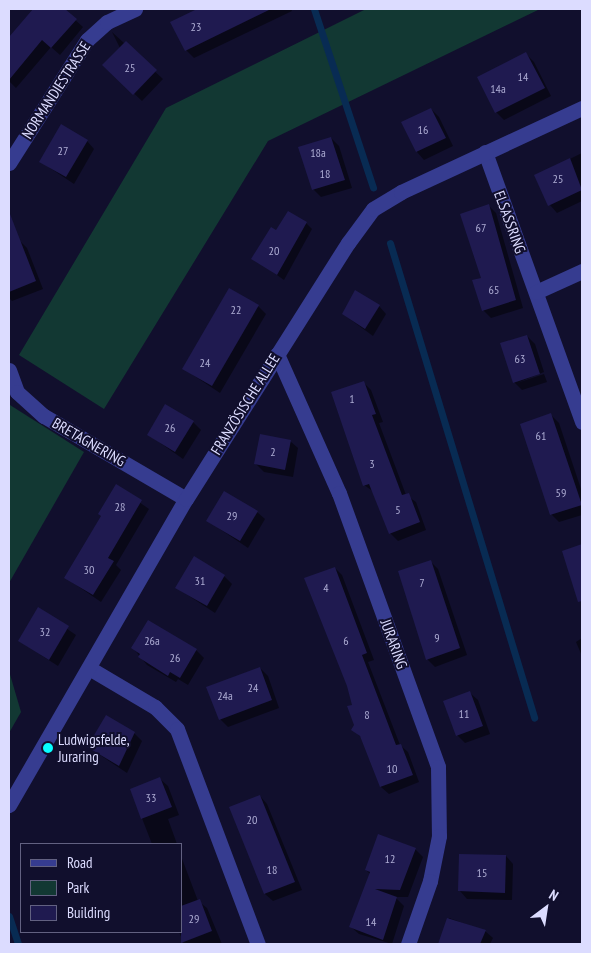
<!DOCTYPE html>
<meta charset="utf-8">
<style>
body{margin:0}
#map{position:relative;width:591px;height:953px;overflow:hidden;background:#110f2d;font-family:"PT Sans Narrow",sans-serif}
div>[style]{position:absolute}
.green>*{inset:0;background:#123833}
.shadow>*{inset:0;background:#0007}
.stream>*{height:7px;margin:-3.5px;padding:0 3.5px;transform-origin:3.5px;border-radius:3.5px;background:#082b53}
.building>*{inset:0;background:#1f1a50}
.minor>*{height:15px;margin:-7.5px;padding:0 7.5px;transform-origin:7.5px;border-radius:7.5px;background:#363c90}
.dots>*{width:14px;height:14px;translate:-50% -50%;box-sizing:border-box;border:2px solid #110f2d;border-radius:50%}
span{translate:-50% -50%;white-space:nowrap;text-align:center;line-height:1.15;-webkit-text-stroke:4px #110f2d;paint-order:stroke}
.number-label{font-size:12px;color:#adacd3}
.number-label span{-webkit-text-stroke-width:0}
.street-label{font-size:15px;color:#dcdcff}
.poi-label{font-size:15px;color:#dcdcff}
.left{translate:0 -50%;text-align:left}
.frame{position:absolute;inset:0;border:10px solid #dcdcff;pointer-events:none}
.legend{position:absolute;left:20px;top:843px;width:162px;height:90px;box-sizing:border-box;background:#110f2d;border:1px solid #626181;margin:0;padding:6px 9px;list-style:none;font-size:15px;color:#dcdcff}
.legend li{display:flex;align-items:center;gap:10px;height:25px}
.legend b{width:25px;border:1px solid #626181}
.north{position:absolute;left:521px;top:883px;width:50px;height:50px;-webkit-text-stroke:4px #110f2d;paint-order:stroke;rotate:31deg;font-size:14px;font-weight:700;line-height:20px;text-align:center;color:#dcdcff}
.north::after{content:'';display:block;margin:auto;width:18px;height:22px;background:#dcdcff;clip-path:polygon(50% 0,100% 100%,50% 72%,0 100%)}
</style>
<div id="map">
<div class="green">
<i style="clip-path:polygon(366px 9px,540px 9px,268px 141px,104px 409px,19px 355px,166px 108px)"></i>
<i style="clip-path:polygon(10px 405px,84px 452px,9px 583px,9px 407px)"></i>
<i style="clip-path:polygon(9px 671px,21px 712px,9px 733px)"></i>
</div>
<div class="shadow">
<i style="clip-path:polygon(35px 9px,63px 9px,83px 27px,60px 55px,51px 47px,16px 88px,9px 81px,9px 39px)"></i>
<i style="clip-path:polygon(199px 9px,291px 9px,292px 11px,194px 58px,186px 50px,172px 23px)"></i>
<i style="clip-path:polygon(112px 32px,163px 79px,142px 101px,104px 65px,127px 62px)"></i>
<i style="clip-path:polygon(526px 54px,534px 62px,551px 96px,504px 120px,496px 112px)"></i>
<i style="clip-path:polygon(431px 109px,439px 117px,453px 146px,424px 160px,417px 152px,403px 123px)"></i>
<i style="clip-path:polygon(331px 138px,339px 146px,352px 188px,321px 197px,313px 189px)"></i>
<i style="clip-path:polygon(87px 141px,94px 149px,74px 184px,41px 162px)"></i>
<i style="clip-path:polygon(582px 153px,582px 201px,557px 213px,550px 205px,535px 176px)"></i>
<i style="clip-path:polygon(488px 205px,496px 213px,523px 308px,491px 318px,483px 310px)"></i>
<i style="clip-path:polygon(306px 223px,312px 229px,284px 280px,253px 258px,276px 232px)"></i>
<i style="clip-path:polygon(20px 241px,27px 248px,43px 289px,12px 301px,9px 298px,9px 245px)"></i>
<i style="clip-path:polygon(258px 306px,266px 314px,220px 393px,184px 369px)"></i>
<i style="clip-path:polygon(379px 306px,386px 314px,373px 336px,343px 314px)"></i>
<i style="clip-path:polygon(527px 336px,535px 344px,544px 372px,517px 383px,544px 374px,547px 382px,522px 390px,514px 382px)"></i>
<i style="clip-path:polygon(363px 382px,371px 390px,383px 422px,379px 423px,406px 495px,416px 502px,426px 530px,398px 541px,390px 533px,374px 492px,364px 485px)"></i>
<i style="clip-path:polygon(551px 415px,559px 423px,582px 492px,582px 515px,559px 522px,551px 514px)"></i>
<i style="clip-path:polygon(193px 422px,201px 430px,183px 459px,149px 435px)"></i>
<i style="clip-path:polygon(290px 441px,298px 448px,293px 477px,264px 472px,256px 464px)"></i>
<i style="clip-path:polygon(116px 486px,149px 509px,116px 565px,121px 570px,101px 602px,66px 578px,102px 516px)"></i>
<i style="clip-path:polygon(257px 512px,265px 519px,248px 548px,208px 521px)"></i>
<i style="clip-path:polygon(430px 561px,438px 569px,467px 655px,435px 667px,427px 659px)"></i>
<i style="clip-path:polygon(335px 568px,342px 575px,374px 660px,368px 662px,400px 745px,408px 752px,419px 782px,389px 794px,381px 787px,363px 739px,353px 730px,355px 725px,354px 705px)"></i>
<i style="clip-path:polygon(224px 576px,232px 584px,215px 613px,177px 588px)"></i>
<i style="clip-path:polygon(38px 609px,76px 635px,58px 666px,19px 641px)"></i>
<i style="clip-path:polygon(582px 638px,582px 656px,576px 642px)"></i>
<i style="clip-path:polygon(133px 648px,196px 650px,204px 658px,188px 685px,178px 679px,176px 682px,147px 665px)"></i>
<i style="clip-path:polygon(260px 668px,268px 676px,279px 708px,228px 727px,220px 719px)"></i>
<i style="clip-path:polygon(470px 693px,478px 700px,490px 734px,465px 743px,457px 735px)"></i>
<i style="clip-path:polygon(134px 733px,142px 741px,127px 773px,88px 747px)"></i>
<i style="clip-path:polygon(160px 779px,168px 786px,179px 815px,168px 819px,177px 844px,152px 844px,131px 790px)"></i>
<i style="clip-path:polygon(260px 796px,267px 804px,302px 890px,273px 901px,265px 894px)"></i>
<i style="clip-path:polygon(415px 849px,423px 857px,408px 897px,395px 897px,404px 906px,392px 944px,359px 934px,351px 927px,370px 874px,366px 870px)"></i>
<i style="clip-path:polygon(181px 856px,198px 901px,207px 908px,222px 944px,184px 944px,179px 932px)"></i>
<i style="clip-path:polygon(506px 856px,513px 864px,512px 900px,467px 899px,460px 891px)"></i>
<i style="clip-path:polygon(449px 918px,485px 931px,493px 938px,490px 944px,439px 944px)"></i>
</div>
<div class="stream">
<i style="left:314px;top:9px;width:188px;rotate:71.7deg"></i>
<i style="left:390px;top:243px;width:496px;rotate:73.1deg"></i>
<i style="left:9px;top:916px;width:29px;rotate:72deg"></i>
</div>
<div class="building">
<i style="clip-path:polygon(33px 9px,65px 9px,77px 19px,51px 48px,42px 40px,9px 80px,9px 37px)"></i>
<i style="clip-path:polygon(197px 9px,271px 9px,185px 51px,170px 22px)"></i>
<i style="clip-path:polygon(126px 41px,157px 70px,133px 95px,102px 65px)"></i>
<i style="clip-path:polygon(526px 52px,545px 88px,495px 113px,477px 77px)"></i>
<i style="clip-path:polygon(431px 108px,446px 138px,416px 152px,401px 122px)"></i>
<i style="clip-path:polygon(61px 124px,88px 140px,66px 177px,39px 162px)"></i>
<i style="clip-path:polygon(331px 137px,345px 180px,312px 190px,298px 147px)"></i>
<i style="clip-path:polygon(570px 158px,582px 190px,548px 206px,534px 175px)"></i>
<i style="clip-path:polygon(489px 204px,516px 300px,482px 311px,472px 280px,481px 278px,460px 214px)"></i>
<i style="clip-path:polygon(288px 211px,307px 222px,277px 275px,251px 259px,271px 227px,276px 230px)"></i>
<i style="clip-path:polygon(10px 214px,36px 281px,9px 292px,9px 215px)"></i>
<i style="clip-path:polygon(229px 288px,259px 305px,212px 386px,182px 369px)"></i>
<i style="clip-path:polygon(355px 290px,380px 305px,365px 329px,342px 314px)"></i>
<i style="clip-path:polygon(527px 335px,540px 374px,513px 383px,500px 343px)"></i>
<i style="clip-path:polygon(364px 381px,376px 414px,372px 415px,402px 495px,409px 493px,420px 522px,389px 534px,369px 484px,363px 486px,331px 392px)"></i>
<i style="clip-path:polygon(165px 404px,194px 421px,175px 452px,147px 435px)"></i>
<i style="clip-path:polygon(551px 413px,582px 505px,550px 515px,520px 424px)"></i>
<i style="clip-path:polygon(260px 434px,291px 440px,285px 470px,254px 464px)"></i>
<i style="clip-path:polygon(116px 484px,142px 500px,108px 558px,114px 561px,93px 595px,64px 578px,101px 516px,98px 514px)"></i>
<i style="clip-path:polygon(224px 491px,258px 511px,240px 541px,206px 521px)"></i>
<i style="clip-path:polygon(582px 544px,582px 601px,578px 602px,562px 551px)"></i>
<i style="clip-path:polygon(194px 556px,225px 575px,207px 606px,175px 588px)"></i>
<i style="clip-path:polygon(431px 560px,460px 648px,426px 660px,398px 571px)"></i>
<i style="clip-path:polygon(335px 567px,367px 653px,362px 655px,396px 745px,401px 744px,413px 775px,380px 787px,360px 736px,351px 730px,354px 725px,347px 706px,352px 705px,347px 686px,304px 578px)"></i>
<i style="clip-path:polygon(38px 607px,69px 626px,49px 660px,18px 641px)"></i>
<i style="clip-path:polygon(148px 620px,197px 649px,180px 678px,170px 672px,168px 676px,138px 657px,140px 654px,131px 648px)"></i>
<i style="clip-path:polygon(260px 667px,272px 700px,219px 720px,206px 687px)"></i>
<i style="clip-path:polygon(470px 691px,483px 726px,456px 736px,443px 701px)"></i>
<i style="clip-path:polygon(106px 715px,135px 732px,119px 766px,87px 747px)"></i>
<i style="clip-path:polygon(160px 777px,172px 807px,141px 819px,130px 789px)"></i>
<i style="clip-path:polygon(260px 795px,295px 882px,264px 894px,229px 807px)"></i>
<i style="clip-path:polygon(378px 834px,416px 848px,400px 890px,375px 889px,397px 897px,383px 940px,349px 927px,370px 872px,365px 870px)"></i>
<i style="clip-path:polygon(459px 854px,506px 855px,505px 893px,458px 891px)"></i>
<i style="clip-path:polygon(200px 899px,212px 931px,181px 943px,181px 906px)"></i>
<i style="clip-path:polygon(447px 918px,486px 930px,480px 944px,438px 944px)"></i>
</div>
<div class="minor">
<i style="left:485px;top:152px;width:287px;rotate:70.2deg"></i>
<i style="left:9px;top:163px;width:146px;rotate:-57.6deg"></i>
<i style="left:87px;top:40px;width:27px;rotate:-42deg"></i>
<i style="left:107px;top:22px;width:31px;rotate:-25deg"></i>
<i style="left:536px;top:292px;width:51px;rotate:-24.5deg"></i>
<i style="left:277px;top:354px;width:152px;rotate:66deg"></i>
<i style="left:339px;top:493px;width:291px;rotate:70.1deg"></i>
<i style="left:438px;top:767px;width:69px;rotate:89.2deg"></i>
<i style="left:439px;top:836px;width:46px;rotate:101.3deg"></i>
<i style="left:430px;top:881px;width:67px;rotate:109.2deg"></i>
<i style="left:9px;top:370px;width:23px;rotate:70deg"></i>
<i style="left:17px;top:392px;width:36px;rotate:42deg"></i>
<i style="left:44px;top:416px;width:164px;rotate:30.3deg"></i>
<i style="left:89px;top:668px;width:77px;rotate:30.6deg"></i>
<i style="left:155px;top:707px;width:31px;rotate:45deg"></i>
<i style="left:177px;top:729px;width:230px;rotate:69.4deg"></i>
<i style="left:9px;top:805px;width:354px;rotate:-60deg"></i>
<i style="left:186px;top:499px;width:303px;rotate:-57.7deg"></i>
<i style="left:348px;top:243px;width:42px;rotate:-53.7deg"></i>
<i style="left:373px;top:209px;width:33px;rotate:-31deg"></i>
<i style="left:401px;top:192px;width:200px;rotate:-24.9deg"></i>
</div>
<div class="dots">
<i style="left:48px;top:748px;background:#08feff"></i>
</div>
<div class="number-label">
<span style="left:196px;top:27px">23</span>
<span style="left:130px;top:68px">25</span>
<span style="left:523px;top:77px">14</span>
<span style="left:498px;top:89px">14a</span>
<span style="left:423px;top:130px">16</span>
<span style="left:63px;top:151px">27</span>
<span style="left:318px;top:153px">18a</span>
<span style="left:325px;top:174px">18</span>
<span style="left:558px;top:179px">25</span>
<span style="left:481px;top:228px">67</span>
<span style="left:274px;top:251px">20</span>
<span style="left:494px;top:290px">65</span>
<span style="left:236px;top:310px">22</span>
<span style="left:520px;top:359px">63</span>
<span style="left:205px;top:363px">24</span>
<span style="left:352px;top:399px">1</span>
<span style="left:170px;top:428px">26</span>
<span style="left:541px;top:436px">61</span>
<span style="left:273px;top:452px">2</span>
<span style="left:372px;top:464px">3</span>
<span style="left:561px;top:493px">59</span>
<span style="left:120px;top:507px">28</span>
<span style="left:398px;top:510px">5</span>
<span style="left:232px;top:516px">29</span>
<span style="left:89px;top:570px">30</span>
<span style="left:200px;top:581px">31</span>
<span style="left:422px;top:583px">7</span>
<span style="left:326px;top:588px">4</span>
<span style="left:45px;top:632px">32</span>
<span style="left:437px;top:638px">9</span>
<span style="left:152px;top:641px">26a</span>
<span style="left:346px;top:641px">6</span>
<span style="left:175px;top:658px">26</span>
<span style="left:253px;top:688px">24</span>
<span style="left:225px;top:696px">24a</span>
<span style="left:464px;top:714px">11</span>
<span style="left:367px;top:715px">8</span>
<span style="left:392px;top:769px">10</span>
<span style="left:151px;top:798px">33</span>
<span style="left:252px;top:820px">20</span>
<span style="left:390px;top:859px">12</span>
<span style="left:272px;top:870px">18</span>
<span style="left:482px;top:873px">15</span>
<span style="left:194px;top:919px">29</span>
<span style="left:371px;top:922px">14</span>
</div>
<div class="street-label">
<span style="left:56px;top:90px;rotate:-57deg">NORMANDIESTRASSE</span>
<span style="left:510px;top:222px;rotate:70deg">ELSASSRING</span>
<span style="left:245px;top:404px;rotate:-58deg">FRANZÖSISCHE ALLEE</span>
<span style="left:89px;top:442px;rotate:30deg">BRETAGNERING</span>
<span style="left:394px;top:644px;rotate:70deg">JURARING</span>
</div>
<div class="poi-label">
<span class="left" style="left:58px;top:748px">Ludwigsfelde,<br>Juraring</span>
</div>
<div class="frame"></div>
<ul class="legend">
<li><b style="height:6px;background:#363c90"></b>Road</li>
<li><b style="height:14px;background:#123833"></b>Park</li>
<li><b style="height:14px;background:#1f1a50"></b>Building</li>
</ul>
<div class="north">N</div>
</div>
